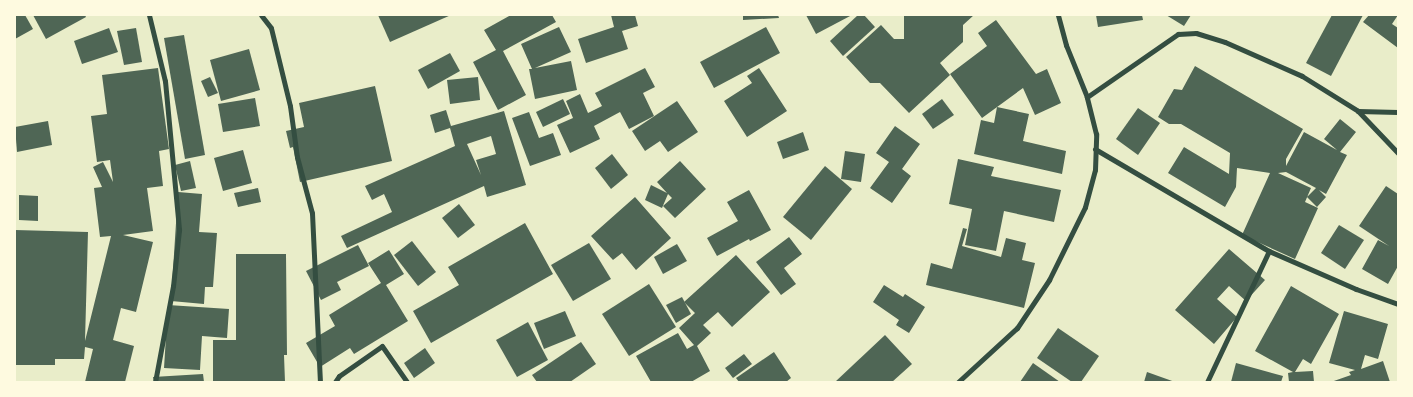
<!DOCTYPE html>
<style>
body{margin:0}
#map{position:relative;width:1413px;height:397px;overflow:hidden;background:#e9edc9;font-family:"PT Sans Narrow",sans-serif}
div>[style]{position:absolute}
.building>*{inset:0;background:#4f6655}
.minor>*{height:5px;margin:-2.5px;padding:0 2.5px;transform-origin:2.5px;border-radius:2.5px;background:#344e41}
span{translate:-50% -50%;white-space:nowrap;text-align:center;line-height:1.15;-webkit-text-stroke:5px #fefae0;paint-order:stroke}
.frame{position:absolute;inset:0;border:16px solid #fefae0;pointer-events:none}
</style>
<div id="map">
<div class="building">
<i style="clip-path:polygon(15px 15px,25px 15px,33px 29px,15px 39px)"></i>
<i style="clip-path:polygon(33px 15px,85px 15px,86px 17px,46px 39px)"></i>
<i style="clip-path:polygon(378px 15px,451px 15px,390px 42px)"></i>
<i style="clip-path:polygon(511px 15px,552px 15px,556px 22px,503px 51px,526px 95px,498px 110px,473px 62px,496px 50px,484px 30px)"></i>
<i style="clip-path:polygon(611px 15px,635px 15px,638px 26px,622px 31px,628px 49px,586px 63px,578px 39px,614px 27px)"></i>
<i style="clip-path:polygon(743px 15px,778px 15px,779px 18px,743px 20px)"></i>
<i style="clip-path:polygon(806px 15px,852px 15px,816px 34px)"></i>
<i style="clip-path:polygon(858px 15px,864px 15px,875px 27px,843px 56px,830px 41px)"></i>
<i style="clip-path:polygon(904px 15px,974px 15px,963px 25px,963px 42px,940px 63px,950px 75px,909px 113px,880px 83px,870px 83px,846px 57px,881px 25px,894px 39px,904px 39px)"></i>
<i style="clip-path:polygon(1096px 15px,1142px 15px,1143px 20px,1098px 27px)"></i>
<i style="clip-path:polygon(1166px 15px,1191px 15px,1184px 26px)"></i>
<i style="clip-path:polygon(1332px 15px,1363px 15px,1331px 76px,1306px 63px)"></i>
<i style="clip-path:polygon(1369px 15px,1398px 15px,1392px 24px,1398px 28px,1398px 48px,1363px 22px)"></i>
<i style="clip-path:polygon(996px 20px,1036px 74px,1047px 69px,1061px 103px,1035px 115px,1023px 88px,982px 118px,950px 74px,987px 46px,978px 33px)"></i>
<i style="clip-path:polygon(559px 27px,571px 52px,535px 68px,571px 61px,577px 90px,535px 99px,529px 69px,532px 69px,521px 44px)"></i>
<i style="clip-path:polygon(766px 27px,780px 53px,714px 88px,700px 62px)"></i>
<i style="clip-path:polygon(109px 28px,118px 52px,82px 64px,74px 41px)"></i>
<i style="clip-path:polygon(136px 28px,142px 62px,124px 65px,117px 31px)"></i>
<i style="clip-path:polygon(184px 35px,205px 155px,185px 159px,164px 38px)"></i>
<i style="clip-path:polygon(249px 49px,260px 90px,221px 101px,210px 60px)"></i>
<i style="clip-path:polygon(450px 53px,460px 71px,428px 89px,418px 70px)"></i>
<i style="clip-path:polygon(1195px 66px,1303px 129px,1286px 159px,1286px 166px,1304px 132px,1337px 150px,1324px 139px,1340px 119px,1356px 132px,1340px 152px,1347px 155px,1326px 194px,1319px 190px,1326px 197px,1317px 207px,1307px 197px,1316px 188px,1286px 172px,1278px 173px,1311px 188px,1305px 202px,1318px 208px,1295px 259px,1242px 235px,1270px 173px,1237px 168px,1236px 187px,1225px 207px,1168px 173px,1184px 147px,1229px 174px,1230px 153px,1181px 124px,1169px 124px,1158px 117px,1174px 89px,1182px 90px)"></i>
<i style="clip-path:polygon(158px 68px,169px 149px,159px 151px,163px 186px,147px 188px,153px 231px,123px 235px,153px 242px,136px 312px,121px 308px,113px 340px,134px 346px,125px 382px,85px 382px,93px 349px,85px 347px,84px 359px,55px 359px,55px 365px,15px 365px,15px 230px,88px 232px,85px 341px,111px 236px,100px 237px,94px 188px,102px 187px,93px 167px,103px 162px,113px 182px,110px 160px,97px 162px,91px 116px,107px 114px,102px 75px)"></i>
<i style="clip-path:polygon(645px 68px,655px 87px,643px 93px,654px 116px,629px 129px,620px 112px,594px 126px,600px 139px,570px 153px,557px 125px,573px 118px,566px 101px,580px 94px,588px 113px,602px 106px,595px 93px)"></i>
<i style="clip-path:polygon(759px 68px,787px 111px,747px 137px,724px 101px,752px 83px,747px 76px)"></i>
<i style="clip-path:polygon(210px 77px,218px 93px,208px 97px,201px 81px)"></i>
<i style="clip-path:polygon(478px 77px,480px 100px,450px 104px,447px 80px)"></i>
<i style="clip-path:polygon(375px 86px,392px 161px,300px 182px,293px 147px,290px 148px,286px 131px,304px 127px,299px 103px)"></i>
<i style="clip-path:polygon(255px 98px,260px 126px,223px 132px,218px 104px)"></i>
<i style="clip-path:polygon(563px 99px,570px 114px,543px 127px,536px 112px)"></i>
<i style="clip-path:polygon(942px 99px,954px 115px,933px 129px,922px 114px)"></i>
<i style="clip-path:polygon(677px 101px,698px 132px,668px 152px,660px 141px,645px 151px,632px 131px)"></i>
<i style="clip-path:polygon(997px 107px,1029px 114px,1023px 141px,1066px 151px,1062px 174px,974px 154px,981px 120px,994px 123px)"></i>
<i style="clip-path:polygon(1138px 108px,1160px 123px,1138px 155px,1116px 139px)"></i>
<i style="clip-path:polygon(evenodd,446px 110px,451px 126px,504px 111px,526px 185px,487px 197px,484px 186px,347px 248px,341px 236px,392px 212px,384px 194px,372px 200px,365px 186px,455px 146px,450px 128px,435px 133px,430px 115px,446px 110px,491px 136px,496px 154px,476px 160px,481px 175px,467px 144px,491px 136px)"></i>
<i style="clip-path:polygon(529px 112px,539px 138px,553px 133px,561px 155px,530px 166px,512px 118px)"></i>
<i style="clip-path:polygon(48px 121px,52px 145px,17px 152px,15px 127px)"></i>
<i style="clip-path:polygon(895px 126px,920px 144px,902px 169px,911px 176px,892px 203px,870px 188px,889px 162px,876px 153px)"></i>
<i style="clip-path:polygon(803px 132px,809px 150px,783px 159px,777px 142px)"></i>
<i style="clip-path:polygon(243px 150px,252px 183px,223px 191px,214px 158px)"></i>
<i style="clip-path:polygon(845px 151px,865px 154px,861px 182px,841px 179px)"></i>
<i style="clip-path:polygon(612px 154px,628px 175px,611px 189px,595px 168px)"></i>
<i style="clip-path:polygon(958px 159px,994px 167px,991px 176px,1061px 190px,1054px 222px,1004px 211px,996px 251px,965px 245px,972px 209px,949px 204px)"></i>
<i style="clip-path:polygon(190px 161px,196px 188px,181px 191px,175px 165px)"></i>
<i style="clip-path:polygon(680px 161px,706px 189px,675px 218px,663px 206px,672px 198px,668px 194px,662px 208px,645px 200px,651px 185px,667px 193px,657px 182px)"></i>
<i style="clip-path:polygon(825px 166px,852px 189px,811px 240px,783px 217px)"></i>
<i style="clip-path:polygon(1386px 186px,1398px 194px,1398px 266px,1388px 284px,1362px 269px,1378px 240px,1389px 246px,1359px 226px)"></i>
<i style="clip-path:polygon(258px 188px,261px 202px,238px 207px,234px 193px)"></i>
<i style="clip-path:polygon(749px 190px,771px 230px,750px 241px,749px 239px,717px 256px,707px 238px,738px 221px,727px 202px)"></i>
<i style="clip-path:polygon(178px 192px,202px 194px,199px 232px,217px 233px,213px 287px,205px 287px,204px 304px,171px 301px)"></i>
<i style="clip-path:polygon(19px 195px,38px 196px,38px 221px,19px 220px)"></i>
<i style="clip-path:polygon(635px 197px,671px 238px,636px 270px,622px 253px,613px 260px,591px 236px)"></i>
<i style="clip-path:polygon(459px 204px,475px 225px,458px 238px,442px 218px)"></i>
<i style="clip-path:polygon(525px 223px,553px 274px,431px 343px,413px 311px,459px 285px,448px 267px)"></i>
<i style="clip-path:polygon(1339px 225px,1364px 240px,1345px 269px,1321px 253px)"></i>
<i style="clip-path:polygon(963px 228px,967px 229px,962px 246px,1001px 257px,1006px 238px,1026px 243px,1022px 260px,1035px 263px,1024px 308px,926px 285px,931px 263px,952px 269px)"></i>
<i style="clip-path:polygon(789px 237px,802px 254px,784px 268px,796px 284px,781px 295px,756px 262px)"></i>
<i style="clip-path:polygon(412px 241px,436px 272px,418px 286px,394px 255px)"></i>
<i style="clip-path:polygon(589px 243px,611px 279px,573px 301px,551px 265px)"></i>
<i style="clip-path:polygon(677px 244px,687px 261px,663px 274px,654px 257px)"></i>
<i style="clip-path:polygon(358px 245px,369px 266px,337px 282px,341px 290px,321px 300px,306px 271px)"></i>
<i style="clip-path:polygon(1229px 249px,1265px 280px,1246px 301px,1229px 286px,1217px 299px,1237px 317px,1214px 344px,1175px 310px)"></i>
<i style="clip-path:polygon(389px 250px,404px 274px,386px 285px,408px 321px,354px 354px,350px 348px,320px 367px,306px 343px,335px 326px,329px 315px,381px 283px,368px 263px)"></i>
<i style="clip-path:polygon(236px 254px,286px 254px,287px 355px,284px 355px,285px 382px,213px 382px,213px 340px,236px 340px)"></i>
<i style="clip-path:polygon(736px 255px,770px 292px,732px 327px,718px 312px,703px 325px,711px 333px,697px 346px,710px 371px,691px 382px,651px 382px,636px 356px,678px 333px,687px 349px,694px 345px,679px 328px,695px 313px,684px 302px)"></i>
<i style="clip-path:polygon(649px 284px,676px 327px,629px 356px,602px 314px)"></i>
<i style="clip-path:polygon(884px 285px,903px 297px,905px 294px,925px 307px,909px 333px,896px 325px,899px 320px,873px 302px)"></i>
<i style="clip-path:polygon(1291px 286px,1339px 314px,1311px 364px,1303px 359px,1295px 372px,1313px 371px,1314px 382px,1289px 382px,1288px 373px,1293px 372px,1255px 351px)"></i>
<i style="clip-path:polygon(682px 297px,691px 314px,676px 323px,666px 305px)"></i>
<i style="clip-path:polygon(168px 305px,229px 309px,227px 338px,202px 336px,200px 370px,164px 368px)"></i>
<i style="clip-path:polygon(565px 311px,576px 336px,544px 349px,534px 323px)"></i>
<i style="clip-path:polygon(1344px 311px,1388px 324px,1378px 359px,1365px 355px,1361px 369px,1383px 361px,1390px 382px,1331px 382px,1351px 375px,1349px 372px,1355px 370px,1329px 363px)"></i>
<i style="clip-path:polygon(528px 322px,548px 360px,517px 377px,496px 340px)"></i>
<i style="clip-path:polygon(1058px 328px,1099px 356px,1081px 382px,1072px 382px,1037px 358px)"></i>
<i style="clip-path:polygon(885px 335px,912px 364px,892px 382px,835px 382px)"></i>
<i style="clip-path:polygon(581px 342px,596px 364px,570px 382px,537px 382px,532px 375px)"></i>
<i style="clip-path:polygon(425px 348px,435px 363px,414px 378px,404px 363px)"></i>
<i style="clip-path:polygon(774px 352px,791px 378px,786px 382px,739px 382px,736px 378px)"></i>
<i style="clip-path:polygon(744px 354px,752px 364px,733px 378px,725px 368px)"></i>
<i style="clip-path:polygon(1033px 363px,1060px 382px,1020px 382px)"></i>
<i style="clip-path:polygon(1236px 363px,1283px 376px,1281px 382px,1231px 382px)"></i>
<i style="clip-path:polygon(1147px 372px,1175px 382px,1144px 382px)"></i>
<i style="clip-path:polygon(203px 374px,204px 382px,154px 382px,153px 377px)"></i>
</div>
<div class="minor">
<i style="left:149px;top:15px;width:68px;rotate:76.4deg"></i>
<i style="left:165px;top:81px;width:150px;rotate:84.6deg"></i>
<i style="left:179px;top:230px;width:56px;rotate:96.1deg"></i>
<i style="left:173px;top:286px;width:98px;rotate:100.6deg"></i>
<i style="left:261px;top:15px;width:16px;rotate:52deg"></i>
<i style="left:271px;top:28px;width:80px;rotate:76.3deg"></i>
<i style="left:290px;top:106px;width:51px;rotate:82.2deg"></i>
<i style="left:297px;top:157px;width:58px;rotate:75deg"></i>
<i style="left:312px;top:213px;width:169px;rotate:87.3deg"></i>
<i style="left:1087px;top:97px;width:111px;rotate:-34.7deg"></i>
<i style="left:1178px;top:34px;width:18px;rotate:-3deg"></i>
<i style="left:1196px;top:33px;width:30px;rotate:17deg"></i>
<i style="left:1225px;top:42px;width:84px;rotate:23.8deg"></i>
<i style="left:1302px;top:76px;width:66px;rotate:32deg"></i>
<i style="left:1358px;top:111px;width:58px;rotate:46.4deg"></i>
<i style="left:1358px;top:111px;width:40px;rotate:1.4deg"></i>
<i style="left:1095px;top:149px;width:202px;rotate:30.4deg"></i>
<i style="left:1269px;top:251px;width:95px;rotate:23.6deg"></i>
<i style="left:1356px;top:289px;width:45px;rotate:19.7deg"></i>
<i style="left:335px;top:382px;width:7px;rotate:-56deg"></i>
<i style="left:339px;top:376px;width:52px;rotate:-34.9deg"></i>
<i style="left:382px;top:346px;width:44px;rotate:55.2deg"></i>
<i style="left:958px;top:382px;width:80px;rotate:-42.5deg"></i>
<i style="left:1017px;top:328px;width:58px;rotate:-56.3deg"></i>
<i style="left:1049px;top:280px;width:81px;rotate:-63.7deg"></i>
<i style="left:1085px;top:207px;width:38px;rotate:-75deg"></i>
<i style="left:1095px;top:170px;width:36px;rotate:-88deg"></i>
<i style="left:1096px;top:134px;width:38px;rotate:-104deg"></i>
<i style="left:1087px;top:97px;width:56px;rotate:-112deg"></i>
<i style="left:1066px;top:45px;width:31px;rotate:-105deg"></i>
<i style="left:1207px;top:382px;width:145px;rotate:-64.7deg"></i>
</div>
<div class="frame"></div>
</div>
